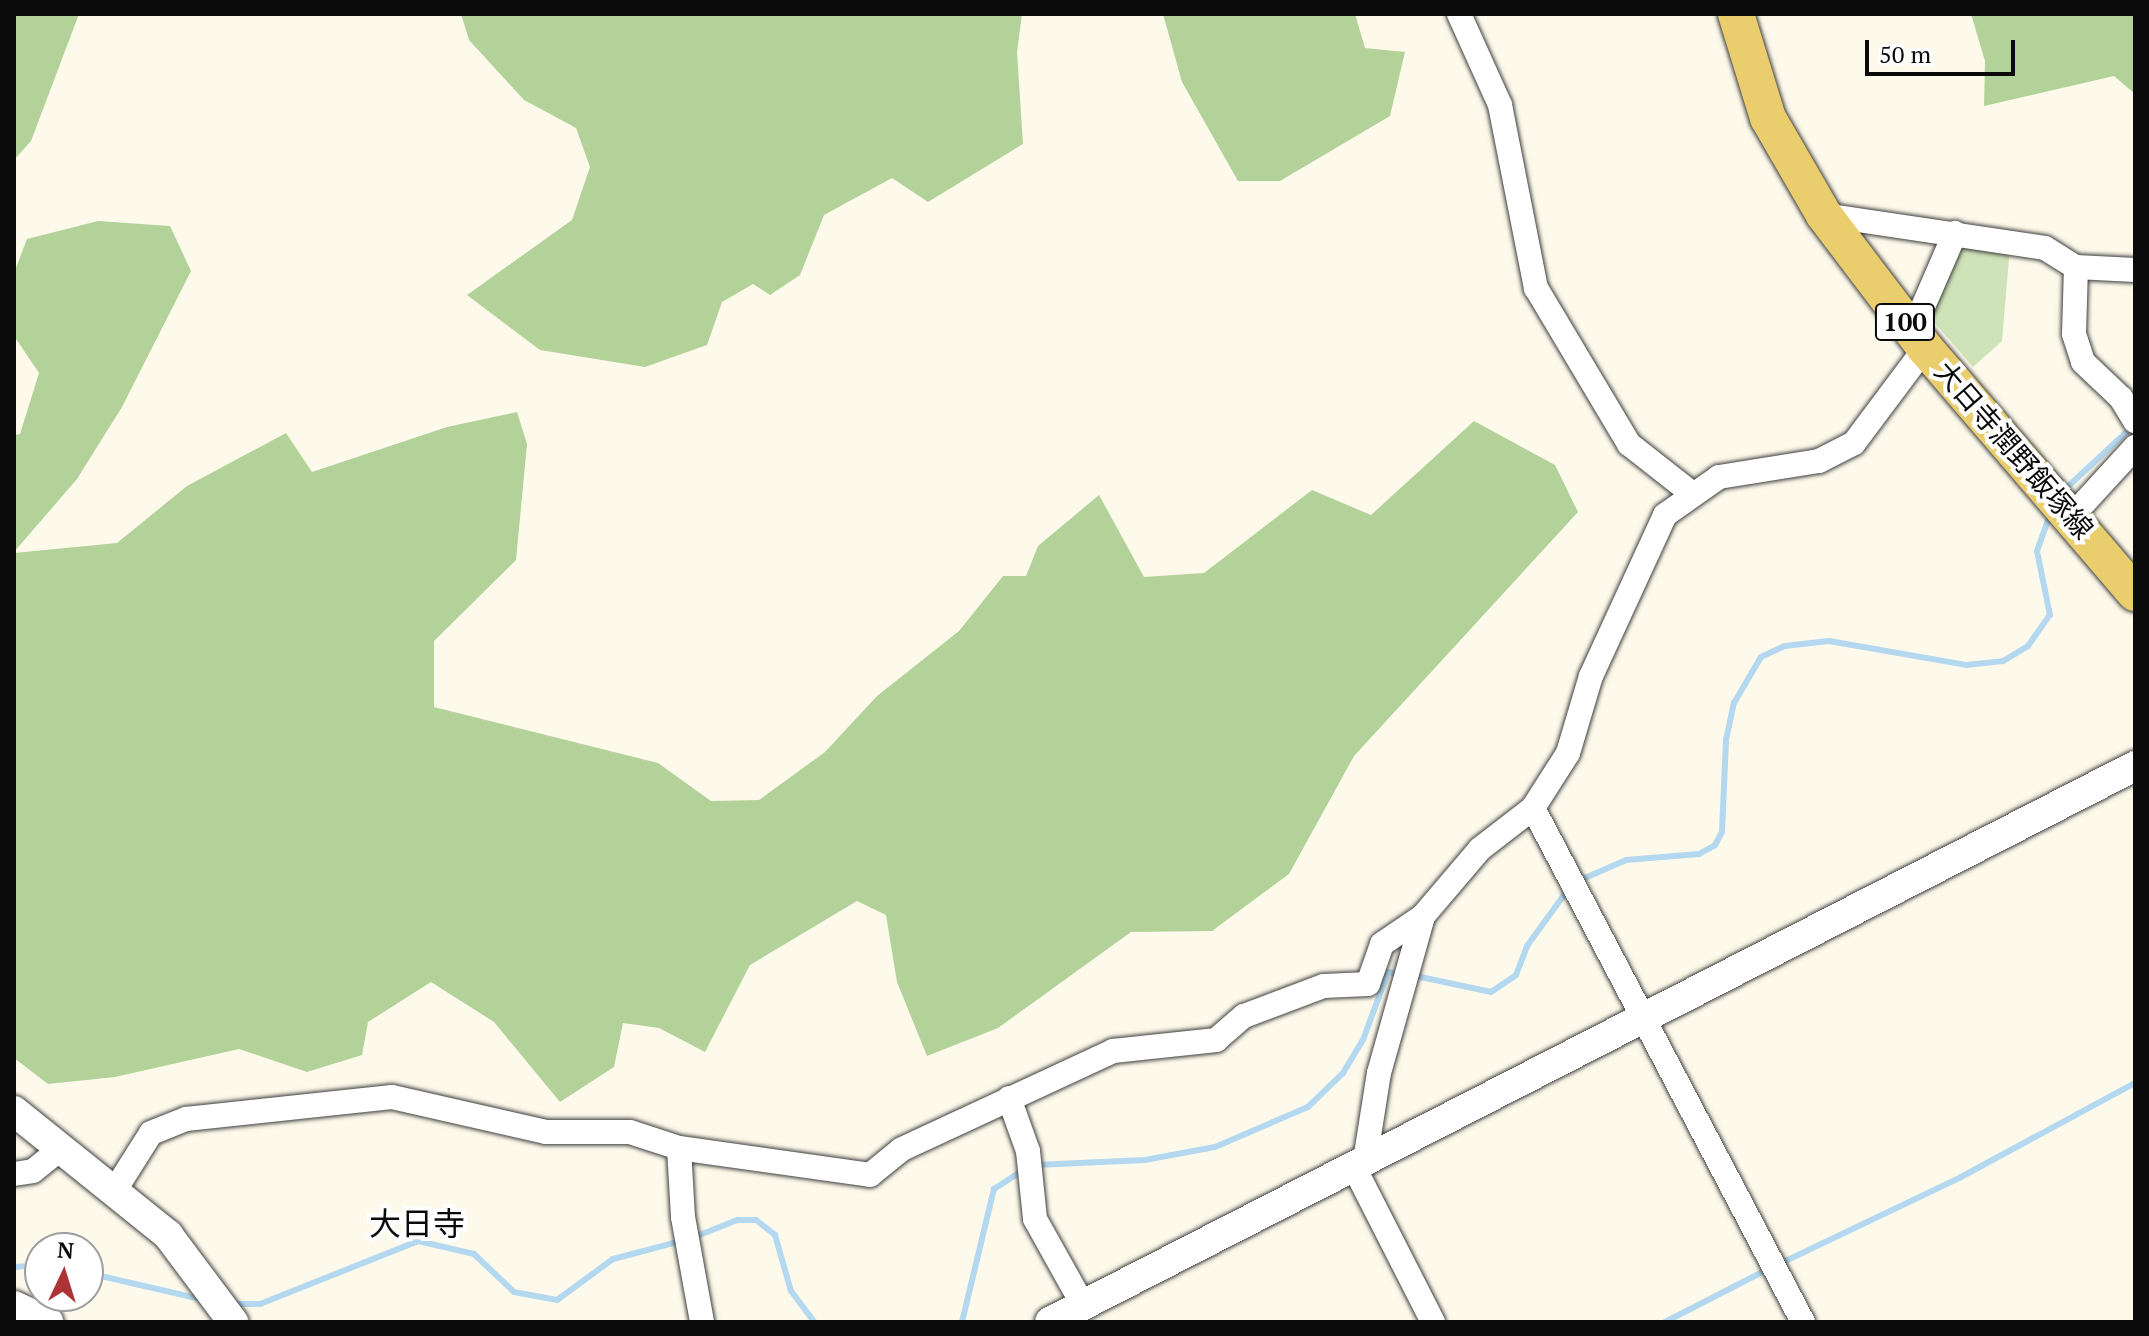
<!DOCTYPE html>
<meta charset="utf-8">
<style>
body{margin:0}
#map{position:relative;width:2149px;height:1336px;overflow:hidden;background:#fdfaeb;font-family:"PT Serif","Noto Sans JP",serif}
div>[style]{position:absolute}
.green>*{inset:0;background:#cee3b8}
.forest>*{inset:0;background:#b2d299}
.stream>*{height:6px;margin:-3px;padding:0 3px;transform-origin:3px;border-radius:3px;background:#b4d8ef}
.roads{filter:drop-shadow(0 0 2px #3e3e3e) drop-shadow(0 0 2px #3e3e3e)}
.minor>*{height:24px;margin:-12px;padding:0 12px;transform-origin:12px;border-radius:12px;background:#fff}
.tertiary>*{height:30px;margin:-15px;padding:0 15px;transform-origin:15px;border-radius:15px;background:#fff}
.primary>*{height:36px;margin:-18px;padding:0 18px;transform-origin:18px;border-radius:18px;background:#eace6d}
span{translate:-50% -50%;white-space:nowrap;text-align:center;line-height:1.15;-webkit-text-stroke:8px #fff;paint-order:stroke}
.shield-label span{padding:2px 6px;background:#fff;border:2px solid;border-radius:6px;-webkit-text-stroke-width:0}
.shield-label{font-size:26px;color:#0b0b0b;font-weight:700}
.street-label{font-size:28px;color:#0b0b0b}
.quarter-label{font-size:32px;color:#0b0b0b}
.frame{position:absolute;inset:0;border:16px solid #0b0b0b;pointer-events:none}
.north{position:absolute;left:24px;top:1232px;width:80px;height:80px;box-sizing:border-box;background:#fff;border:2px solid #9d9d9d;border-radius:50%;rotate:4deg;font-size:22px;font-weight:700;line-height:32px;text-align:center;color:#0b0b0b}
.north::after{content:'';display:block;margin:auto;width:28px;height:36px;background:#ac3235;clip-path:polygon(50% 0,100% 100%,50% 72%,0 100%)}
.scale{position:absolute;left:1865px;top:40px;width:150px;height:36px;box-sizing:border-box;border:4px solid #0b0b0b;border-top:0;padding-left:10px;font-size:24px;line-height:28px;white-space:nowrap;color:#0b0b0b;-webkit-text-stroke:6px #fff;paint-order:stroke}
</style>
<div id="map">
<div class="green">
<i style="clip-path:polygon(1958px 244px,2010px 247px,2002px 341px,1973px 367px,1927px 314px)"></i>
</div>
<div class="forest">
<i style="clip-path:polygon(14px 14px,79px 14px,31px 141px,14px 160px)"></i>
<i style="clip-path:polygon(461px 14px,1022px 14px,1017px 52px,1023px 144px,928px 202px,892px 178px,824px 215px,800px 275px,770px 295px,753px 284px,722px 302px,707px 345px,645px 367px,540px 350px,467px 295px,572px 220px,590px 167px,576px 128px,524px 100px,469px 40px)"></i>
<i style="clip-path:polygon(1163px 14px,1355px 14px,1365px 48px,1405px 52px,1390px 116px,1280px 181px,1238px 181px,1182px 82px)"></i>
<i style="clip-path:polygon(1971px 14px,2135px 14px,2135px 94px,2114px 76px,1984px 106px,1985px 61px)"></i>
<i style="clip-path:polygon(98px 221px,170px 226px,191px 271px,122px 407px,77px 479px,14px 552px,14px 435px,20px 434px,39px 373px,14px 336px,14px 273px,27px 239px)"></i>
<i style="clip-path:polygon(517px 412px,527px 444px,516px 560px,434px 641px,434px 707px,658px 763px,711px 801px,759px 800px,825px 752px,877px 696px,959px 631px,1003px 576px,1026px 576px,1038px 546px,1099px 495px,1144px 577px,1204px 573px,1312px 490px,1371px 515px,1474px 421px,1555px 465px,1578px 512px,1354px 756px,1289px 874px,1212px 931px,1131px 932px,998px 1028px,927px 1056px,897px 982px,886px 915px,857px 901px,750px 965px,705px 1052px,659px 1028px,623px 1023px,614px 1067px,560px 1102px,494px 1022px,431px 982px,368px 1022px,362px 1055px,307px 1072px,239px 1049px,115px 1077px,48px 1084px,14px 1058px,14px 553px,117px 543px,187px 486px,286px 433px,312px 472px,447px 427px)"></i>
</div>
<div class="stream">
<i style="left:2062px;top:492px;width:96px;rotate:-42.9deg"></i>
<i style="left:1578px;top:881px;width:52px;rotate:-23.6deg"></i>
<i style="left:1626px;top:860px;width:73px;rotate:-4.7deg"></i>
<i style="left:1699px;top:854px;width:18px;rotate:-29deg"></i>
<i style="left:1715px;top:845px;width:15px;rotate:-62deg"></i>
<i style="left:1722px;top:832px;width:92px;rotate:-87.5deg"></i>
<i style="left:1726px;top:740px;width:38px;rotate:-78deg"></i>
<i style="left:1734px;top:703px;width:53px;rotate:-59.6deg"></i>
<i style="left:1761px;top:657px;width:26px;rotate:-25deg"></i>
<i style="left:1785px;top:646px;width:44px;rotate:-6.5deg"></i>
<i style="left:1829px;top:641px;width:139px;rotate:9.9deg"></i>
<i style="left:1966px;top:665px;width:37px;rotate:-6deg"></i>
<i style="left:2003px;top:661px;width:29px;rotate:-31deg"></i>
<i style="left:2028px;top:646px;width:38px;rotate:-55deg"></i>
<i style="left:2050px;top:615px;width:65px;rotate:-101.5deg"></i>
<i style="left:2037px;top:551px;width:41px;rotate:-70.3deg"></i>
<i style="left:1411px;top:975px;width:82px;rotate:12deg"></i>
<i style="left:1491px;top:992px;width:30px;rotate:-34deg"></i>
<i style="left:1516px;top:975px;width:31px;rotate:-69deg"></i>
<i style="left:1527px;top:946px;width:72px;rotate:-54.1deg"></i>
<i style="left:1036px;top:1165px;width:109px;rotate:-2.6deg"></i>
<i style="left:1145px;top:1160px;width:71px;rotate:-10.5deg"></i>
<i style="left:1215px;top:1147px;width:101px;rotate:-23.3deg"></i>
<i style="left:1308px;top:1107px;width:49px;rotate:-44.2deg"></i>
<i style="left:1343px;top:1073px;width:39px;rotate:-59deg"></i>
<i style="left:1363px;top:1040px;width:72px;rotate:-69.8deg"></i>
<i style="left:1388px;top:972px;width:11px;rotate:10deg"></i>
<i style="left:692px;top:1238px;width:48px;rotate:-21.8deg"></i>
<i style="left:737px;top:1220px;width:19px"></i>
<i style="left:756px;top:1220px;width:24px;rotate:38deg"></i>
<i style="left:775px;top:1235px;width:58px;rotate:74.1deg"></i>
<i style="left:791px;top:1291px;width:39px;rotate:53deg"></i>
<i style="left:1779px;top:1264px;width:202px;rotate:-25.5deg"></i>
<i style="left:1961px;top:1177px;width:198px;rotate:-28.4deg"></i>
<i style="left:14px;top:1267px;width:26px;rotate:-4deg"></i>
<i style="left:88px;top:1273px;width:116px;rotate:13deg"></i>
<i style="left:232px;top:1304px;width:28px"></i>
<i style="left:260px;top:1304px;width:170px;rotate:-21.7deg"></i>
<i style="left:418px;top:1241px;width:57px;rotate:13.1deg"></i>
<i style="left:474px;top:1254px;width:55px;rotate:43.5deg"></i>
<i style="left:514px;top:1292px;width:44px;rotate:10.5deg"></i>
<i style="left:557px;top:1300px;width:69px;rotate:-36.2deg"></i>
<i style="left:613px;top:1259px;width:70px;rotate:-14.8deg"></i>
<i style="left:962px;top:1322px;width:137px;rotate:-76.5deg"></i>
<i style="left:994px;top:1189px;width:38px;rotate:-33deg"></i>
<i style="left:1665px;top:1322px;width:116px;rotate:-27.2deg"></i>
</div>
<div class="roads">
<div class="minor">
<i style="left:1459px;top:14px;width:100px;rotate:65.7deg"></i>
<i style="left:1500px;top:105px;width:187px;rotate:78.9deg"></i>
<i style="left:1536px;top:288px;width:182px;rotate:59.2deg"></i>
<i style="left:1629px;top:444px;width:78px;rotate:38.2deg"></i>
<i style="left:1824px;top:215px;width:223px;rotate:8.5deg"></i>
<i style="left:2045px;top:248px;width:36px;rotate:32deg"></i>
<i style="left:2076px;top:267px;width:59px;rotate:2.9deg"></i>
<i style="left:2076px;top:267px;width:67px;rotate:91.7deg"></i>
<i style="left:2074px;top:334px;width:29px;rotate:72deg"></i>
<i style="left:2083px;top:362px;width:52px;rotate:43.5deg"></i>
<i style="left:2121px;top:398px;width:27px;rotate:59deg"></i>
<i style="left:1906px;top:323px;width:21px;rotate:-41deg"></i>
<i style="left:1922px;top:309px;width:83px;rotate:-66.5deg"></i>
<i style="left:2073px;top:515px;width:92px;rotate:-47.6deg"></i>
<i style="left:1533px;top:808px;width:581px;rotate:62.29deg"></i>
<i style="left:1009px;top:1098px;width:56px;rotate:70.3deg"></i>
<i style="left:1028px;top:1151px;width:68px;rotate:84.1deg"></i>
<i style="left:1035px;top:1219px;width:98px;rotate:60.8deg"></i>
<i style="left:679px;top:1148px;width:69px;rotate:86.7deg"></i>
<i style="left:683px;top:1217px;width:107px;rotate:79.7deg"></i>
<i style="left:1365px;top:1161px;width:89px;rotate:-81deg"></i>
<i style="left:1379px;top:1073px;width:163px;rotate:-74.3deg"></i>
<i style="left:1354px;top:1167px;width:174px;rotate:63deg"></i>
<i style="left:14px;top:1174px;width:19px;rotate:-9deg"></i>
<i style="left:33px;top:1171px;width:38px;rotate:-39deg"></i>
<i style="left:115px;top:1190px;width:67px;rotate:-57.7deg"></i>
<i style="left:151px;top:1133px;width:38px;rotate:-22deg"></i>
<i style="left:186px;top:1119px;width:207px;rotate:-6.1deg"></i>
<i style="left:392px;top:1097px;width:158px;rotate:12.8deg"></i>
<i style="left:546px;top:1132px;width:84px"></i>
<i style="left:630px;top:1132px;width:52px;rotate:18.1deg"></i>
<i style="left:679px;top:1148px;width:193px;rotate:8deg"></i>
<i style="left:870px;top:1175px;width:41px;rotate:-39.1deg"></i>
<i style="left:902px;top:1149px;width:233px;rotate:-24.9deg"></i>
<i style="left:1113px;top:1051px;width:104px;rotate:-6.1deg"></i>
<i style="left:1216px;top:1040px;width:37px;rotate:-41deg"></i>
<i style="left:1244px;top:1016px;width:85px;rotate:-20.6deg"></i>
<i style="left:1324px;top:986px;width:44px;rotate:-2.6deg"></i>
<i style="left:1368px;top:984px;width:42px;rotate:-70.7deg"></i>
<i style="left:1382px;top:944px;width:50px;rotate:-34.3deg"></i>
<i style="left:1423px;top:916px;width:88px;rotate:-49.6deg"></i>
<i style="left:1480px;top:849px;width:67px;rotate:-37.7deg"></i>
<i style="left:1533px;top:808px;width:65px;rotate:-57.5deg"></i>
<i style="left:1568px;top:753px;width:80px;rotate:-73.4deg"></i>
<i style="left:1591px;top:676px;width:177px;rotate:-65.3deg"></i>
<i style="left:1665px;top:515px;width:66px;rotate:-35.1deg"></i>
<i style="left:1719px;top:477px;width:101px;rotate:-9.1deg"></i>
<i style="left:1819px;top:461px;width:39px;rotate:-27deg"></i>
<i style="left:1854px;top:443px;width:119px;rotate:-53.2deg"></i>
</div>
<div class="tertiary">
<i style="left:14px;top:1111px;width:198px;rotate:38.8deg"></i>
<i style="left:168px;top:1235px;width:109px;rotate:53.2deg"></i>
<i style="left:14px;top:1306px;width:38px;rotate:25deg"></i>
<i style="left:1050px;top:1322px;width:1219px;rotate:-27.13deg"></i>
</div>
<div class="primary">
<i style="left:1736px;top:14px;width:109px;rotate:72.9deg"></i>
<i style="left:1768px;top:118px;width:112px;rotate:60deg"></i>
<i style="left:1824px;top:215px;width:167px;rotate:52.8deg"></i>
<i style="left:1925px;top:348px;width:323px;rotate:49.4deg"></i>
</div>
</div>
<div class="shield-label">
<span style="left:1905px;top:322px">100</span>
</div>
<div class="street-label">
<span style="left:2014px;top:450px;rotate:49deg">大日寺潤野飯塚線</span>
</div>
<div class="quarter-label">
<span style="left:417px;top:1223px">大日寺</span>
</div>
<div class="frame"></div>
<div class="north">N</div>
<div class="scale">50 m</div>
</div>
